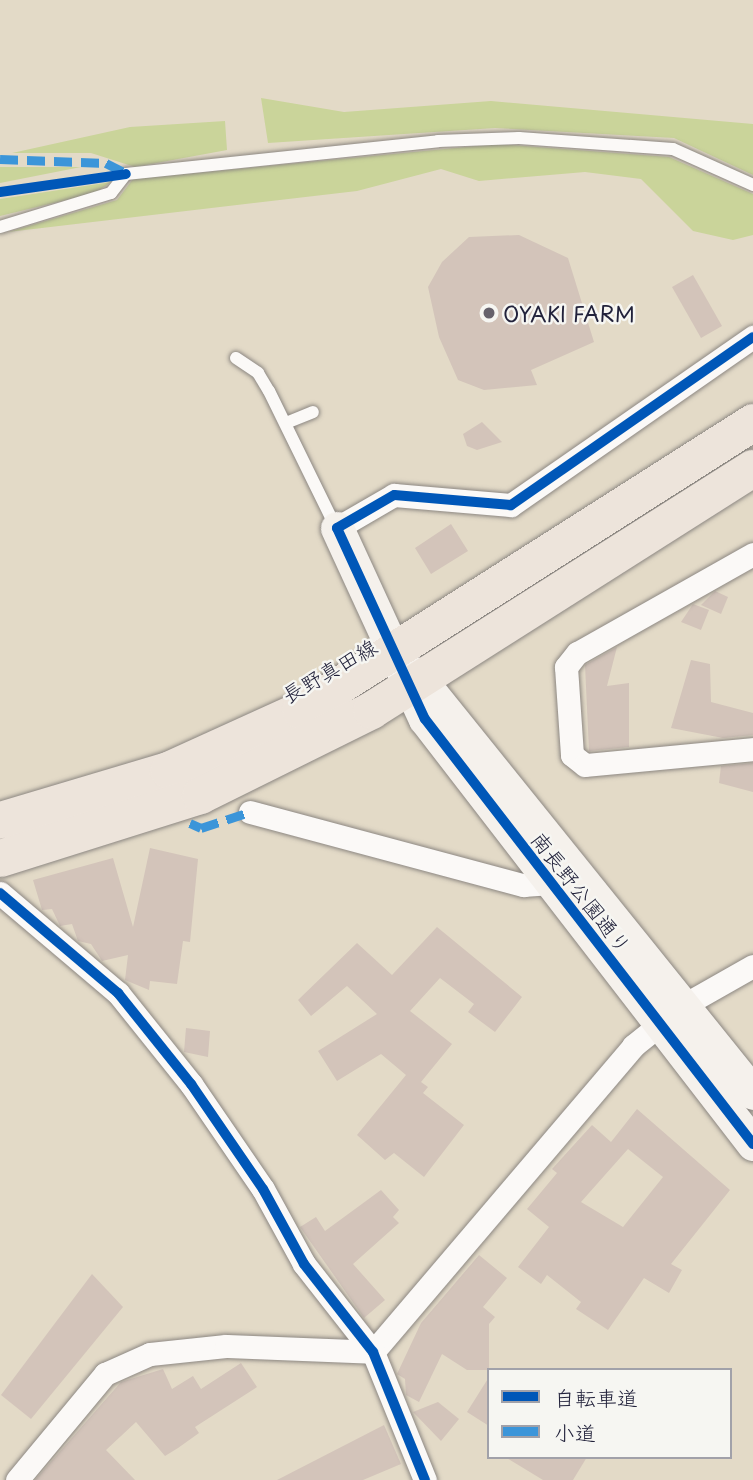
<!DOCTYPE html>
<meta charset="utf-8">
<style>
body{margin:0}
#map{position:relative;width:753px;height:1480px;overflow:hidden;background:#e3dac7;font-family:"Playpen Sans","Klee One",sans-serif}
div>[style]{position:absolute}
.green>*{inset:0;background:#cad49a}
.building>*{inset:0;background:#d3c4ba}
.roads{filter:drop-shadow(0 0 2px #8c8782) drop-shadow(0 0 2px #8c8782)}
.lane>*{height:12px;margin:-6px;padding:0 6px;transform-origin:6px;border-radius:6px;background:#fbf9f7}
.street>*{height:23px;margin:-11.5px;padding:0 11.5px;transform-origin:11.5px;border-radius:11.5px;background:#fbf9f7}
.secondary>*{height:33px;margin:-16.5px;padding:0 16.5px;transform-origin:16.5px;border-radius:16.5px;background:#f5f1ec}
.primary>*{height:37px;margin:-18.5px;padding:0 18.5px;transform-origin:18.5px;border-radius:18.5px;background:#ede4db}
.quiet>*{height:9px;margin-top:-4.5px;transform-origin:0;background:repeating-linear-gradient(90deg,#3b95d9 0 18px,transparent 0 27px)}
.cycleway>*{height:10px;margin:-5px;padding:0 5px;transform-origin:5px;border-radius:5px;background:#0057b8}
.dots>*{width:19px;height:19px;translate:-50% -50%;box-sizing:border-box;border:4px solid #f6f6f2;border-radius:50%}
span{translate:-50% -50%;white-space:nowrap;text-align:center;line-height:1.15;-webkit-text-stroke:5px #f6f6f2;paint-order:stroke}
.poi-label{font-size:21px;color:#22223b}
.left{translate:0 -50%;text-align:left}
.street-label{font-size:21px;color:#22223b}
.legend{position:absolute;left:487px;top:1368px;width:245px;height:91px;box-sizing:border-box;background:#f6f6f2;border:2px solid #a1a1a9;margin:0;padding:9px 12px;list-style:none;font-size:21px;color:#22223b}
.legend li{display:flex;align-items:center;gap:14px;height:35px}
.legend b{width:35px;border:2px solid #a1a1a9}
</style>
<div id="map">
<div class="green">
<i style="clip-path:polygon(261px 98px,344px 112px,491px 101px,753px 124px,753px 175px,674px 138px,495px 128px,268px 143px)"></i>
<i style="clip-path:polygon(225px 121px,227px 150px,135px 167px,91px 153px,12px 153px,130px 127px)"></i>
<i style="clip-path:polygon(497px 144px,669px 157px,753px 194px,753px 235px,733px 240px,693px 231px,641px 179px,585px 172px,479px 181px,441px 169px,357px 191px,8px 232px,117px 200px,133px 179px)"></i>
<i style="clip-path:polygon(0 167px,81px 167px,0 183px)"></i>
<i style="clip-path:polygon(111px 182px,95px 193px,0 216px,0 199px)"></i>
</div>
<div class="building">
<i style="clip-path:polygon(519px 235px,568px 258px,594px 342px,531px 370px,537px 385px,484px 390px,458px 380px,439px 337px,428px 287px,442px 262px,469px 237px)"></i>
<i style="clip-path:polygon(693px 275px,722px 326px,701px 338px,672px 287px)"></i>
<i style="clip-path:polygon(482px 422px,502px 442px,477px 450px,467px 446px,463px 434px)"></i>
<i style="clip-path:polygon(451px 524px,468px 551px,431px 574px,415px 548px)"></i>
<i style="clip-path:polygon(715px 591px,728px 597px,721px 614px,701px 605px)"></i>
<i style="clip-path:polygon(693px 604px,709px 610px,701px 630px,681px 622px)"></i>
<i style="clip-path:polygon(617px 647px,607px 686px,629px 683px,629px 747px,589px 751px,585px 665px)"></i>
<i style="clip-path:polygon(691px 660px,710px 664px,711px 702px,753px 713px,753px 735px,723px 738px,671px 728px)"></i>
<i style="clip-path:polygon(753px 763px,753px 792px,719px 783px,721px 766px)"></i>
<i style="clip-path:polygon(150px 848px,198px 859px,190px 942px,183px 941px,177px 984px,150px 981px,149px 990px,125px 980px,128px 955px,102px 961px,91px 944px,78px 941px,72px 924px,60px 926px,52px 909px,42px 910px,33px 880px,113px 858px,133px 927px)"></i>
<i style="clip-path:polygon(437px 927px,522px 997px,495px 1032px,468px 1012px,474px 1004px,440px 978px,410px 1011px,452px 1044px,421px 1082px,428px 1087px,423px 1093px,464px 1125px,424px 1177px,394px 1153px,385px 1160px,357px 1135px,406px 1075px,381px 1054px,337px 1081px,318px 1051px,377px 1014px,347px 986px,311px 1016px,298px 1000px,357px 943px,392px 975px)"></i>
<i style="clip-path:polygon(186px 1028px,210px 1031px,208px 1057px,184px 1052px)"></i>
<i style="clip-path:polygon(evenodd,637px 1109px,730px 1190px,671px 1264px,682px 1270px,669px 1293px,644px 1278px,608px 1330px,576px 1309px,581px 1302px,547px 1275px,541px 1284px,518px 1267px,549px 1227px,527px 1209px,557px 1173px,552px 1169px,592px 1125px,611px 1142px,637px 1109px,628px 1149px,663px 1177px,623px 1227px,581px 1202px,628px 1149px)"></i>
<i style="clip-path:polygon(381px 1190px,399px 1210px,393px 1217px,399px 1223px,353px 1264px,385px 1300px,364px 1318px,300px 1227px,316px 1217px,325px 1231px)"></i>
<i style="clip-path:polygon(479px 1255px,507px 1278px,483px 1307px,495px 1317px,489px 1324px,489px 1370px,467px 1370px,442px 1354px,419px 1402px,406px 1395px,405px 1379px,397px 1374px,421px 1323px)"></i>
<i style="clip-path:polygon(92px 1274px,123px 1307px,31px 1419px,1px 1395px)"></i>
<i style="clip-path:polygon(241px 1363px,257px 1387px,195px 1427px,199px 1433px,178px 1448px,165px 1456px,136px 1422px,106px 1450px,135px 1480px,35px 1480px,121px 1382px,163px 1369px,172px 1389px,193px 1376px,201px 1389px)"></i>
<i style="clip-path:polygon(489px 1377px,489px 1426px,467px 1412px)"></i>
<i style="clip-path:polygon(438px 1402px,459px 1419px,441px 1441px,413px 1412px)"></i>
<i style="clip-path:polygon(384px 1425px,401px 1464px,363px 1480px,277px 1480px)"></i>
<i style="clip-path:polygon(505px 1457px,587px 1457px,573px 1480px,543px 1480px)"></i>
</div>
<div class="roads">
<div class="lane">
<i style="left:0;top:227px;width:116px;rotate:-17deg"></i>
<i style="left:111px;top:193px;width:24px;rotate:-52deg"></i>
<i style="left:126px;top:174px;width:314px;rotate:-6deg"></i>
<i style="left:438px;top:141px;width:81px;rotate:-2.1deg"></i>
<i style="left:519px;top:138px;width:154px;rotate:4.1deg"></i>
<i style="left:673px;top:149px;width:88px;rotate:24.2deg"></i>
<i style="left:236px;top:358px;width:27px;rotate:34deg"></i>
<i style="left:258px;top:373px;width:21px;rotate:59deg"></i>
<i style="left:269px;top:391px;width:153px;rotate:63.9deg"></i>
<i style="left:286px;top:423px;width:29px;rotate:-22deg"></i>
</div>
<div class="street">
<i style="left:337px;top:528px;width:66px;rotate:-30.1deg"></i>
<i style="left:394px;top:495px;width:117px;rotate:4.9deg"></i>
<i style="left:511px;top:505px;width:295px;rotate:-34.8deg"></i>
<i style="left:753px;top:554px;width:202px;rotate:150.6deg"></i>
<i style="left:577px;top:653px;width:18px;rotate:128deg"></i>
<i style="left:566px;top:667px;width:88px;rotate:86.1deg"></i>
<i style="left:572px;top:755px;width:16px;rotate:38deg"></i>
<i style="left:585px;top:765px;width:169px;rotate:-5.4deg"></i>
<i style="left:250px;top:812px;width:283px;rotate:15deg"></i>
<i style="left:523px;top:885px;width:28px;rotate:-4deg"></i>
<i style="left:0;top:893px;width:155px;rotate:40.3deg"></i>
<i style="left:118px;top:993px;width:117px;rotate:51.3deg"></i>
<i style="left:191px;top:1084px;width:127px;rotate:55.6deg"></i>
<i style="left:263px;top:1189px;width:85px;rotate:61.3deg"></i>
<i style="left:304px;top:1264px;width:112px;rotate:51.9deg"></i>
<i style="left:373px;top:1352px;width:138px;rotate:67.9deg"></i>
<i style="left:373px;top:1352px;width:402px;rotate:-49.6deg"></i>
<i style="left:633px;top:1046px;width:65px;rotate:-38.8deg"></i>
<i style="left:684px;top:1005px;width:79px;rotate:-29.5deg"></i>
<i style="left:17px;top:1480px;width:138px;rotate:-50.3deg"></i>
<i style="left:105px;top:1374px;width:49px;rotate:-24deg"></i>
<i style="left:150px;top:1354px;width:76px;rotate:-6deg"></i>
<i style="left:226px;top:1346px;width:147px;rotate:2.3deg"></i>
</div>
<div class="secondary">
<i style="left:337px;top:528px;width:210px;rotate:65.3deg"></i>
<i style="left:425px;top:719px;width:537px;rotate:52.34deg"></i>
<i style="left:415px;top:673px;width:539px;rotate:51.17deg"></i>
</div>
<div class="primary">
<i style="left:0;top:820px;width:175px;rotate:-16.6deg"></i>
<i style="left:168px;top:770px;width:145px;rotate:-24.4deg"></i>
<i style="left:300px;top:710px;width:537px;rotate:-32.45deg"></i>
<i style="left:0;top:858px;width:210px;rotate:-17.5deg"></i>
<i style="left:200px;top:795px;width:191px;rotate:-26.4deg"></i>
<i style="left:371px;top:710px;width:452px;rotate:-32.4deg"></i>
</div>
</div>
<div class="quiet">
<i style="left:0;top:159px;width:106px;rotate:2.2deg"></i>
<i style="left:106px;top:163px;width:20px;rotate:27deg"></i>
<i style="left:190px;top:823px;width:12px;rotate:24deg"></i>
<i style="left:201px;top:828px;width:52px;rotate:-18.1deg"></i>
</div>
<div class="cycleway">
<i style="left:0;top:192px;width:127px;rotate:-8.1deg"></i>
<i style="left:753px;top:337px;width:295px;rotate:145.2deg"></i>
<i style="left:511px;top:505px;width:117px;rotate:-175.1deg"></i>
<i style="left:394px;top:495px;width:66px;rotate:149.9deg"></i>
<i style="left:337px;top:528px;width:210px;rotate:65.3deg"></i>
<i style="left:425px;top:719px;width:537px;rotate:52.34deg"></i>
<i style="left:0;top:893px;width:155px;rotate:40.3deg"></i>
<i style="left:118px;top:993px;width:117px;rotate:51.3deg"></i>
<i style="left:191px;top:1084px;width:127px;rotate:55.6deg"></i>
<i style="left:263px;top:1189px;width:85px;rotate:61.3deg"></i>
<i style="left:304px;top:1264px;width:112px;rotate:51.9deg"></i>
<i style="left:373px;top:1352px;width:138px;rotate:67.9deg"></i>
</div>
<div class="dots">
<i style="left:489px;top:313px;background:#66626c"></i>
</div>
<div class="poi-label">
<span class="left" style="left:503px;top:313px">OYAKI FARM</span>
</div>
<div class="street-label">
<span style="left:329px;top:670px;rotate:-30deg">長野真田線</span>
<span style="left:582px;top:892px;rotate:52deg">南長野公園通り</span>
</div>
<ul class="legend">
<li><b style="height:9px;background:#0057b8"></b>自転車道</li>
<li><b style="height:9px;background:#3b95d9"></b>小道</li>
</ul>
</div>
